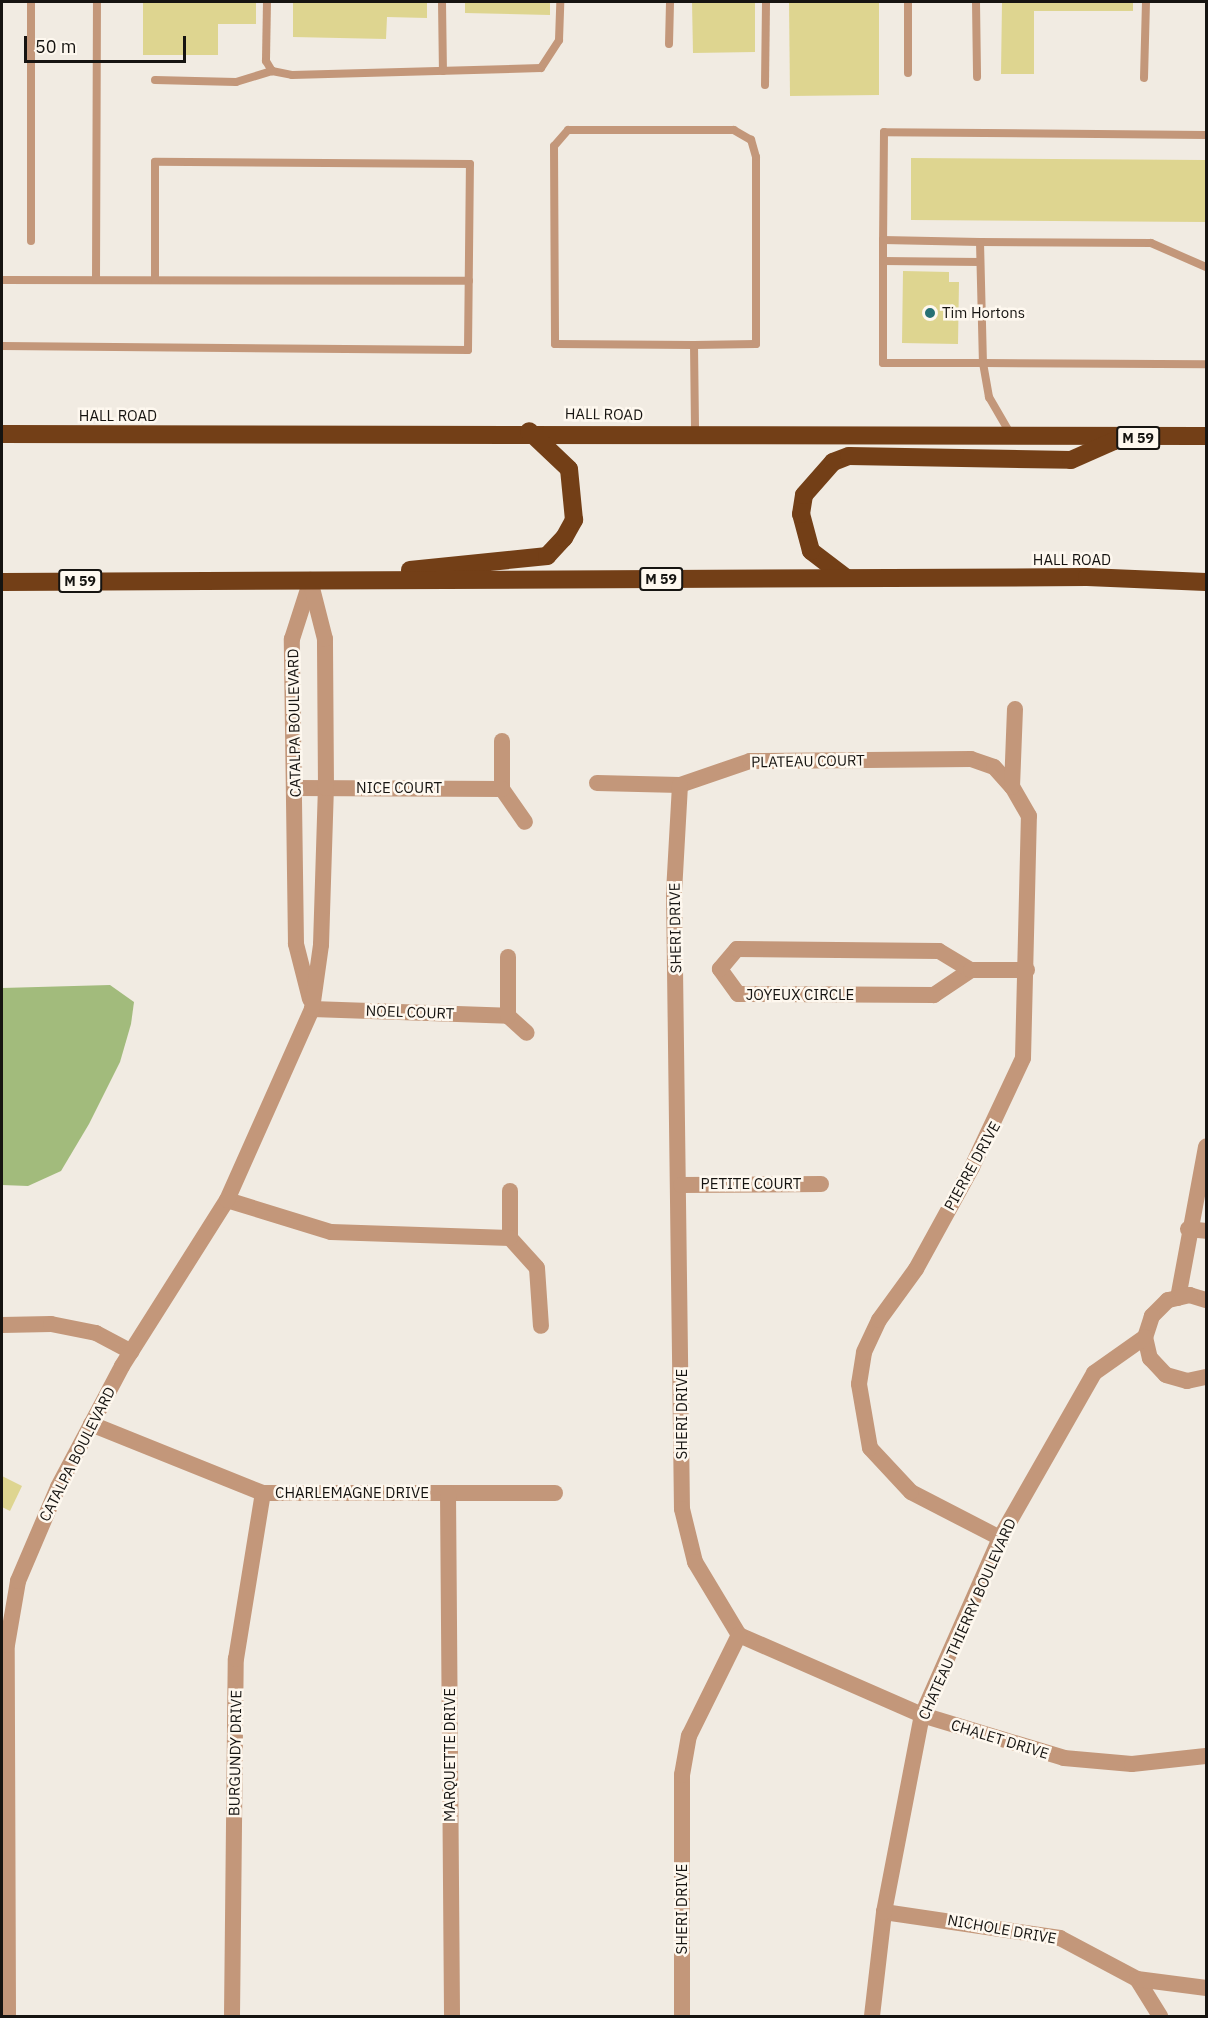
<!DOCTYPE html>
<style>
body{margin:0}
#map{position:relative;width:1208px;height:2018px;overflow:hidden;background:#f1ebe2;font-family:"IBM Plex Sans",sans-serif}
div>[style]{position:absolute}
.water>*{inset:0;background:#a2bb7c}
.building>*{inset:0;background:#ded590}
.lane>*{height:8px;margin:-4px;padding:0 4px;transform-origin:4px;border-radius:4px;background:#c3977a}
.street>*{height:16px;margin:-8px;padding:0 8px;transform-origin:8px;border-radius:8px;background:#c3977a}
.highway>*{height:18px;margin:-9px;padding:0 9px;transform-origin:9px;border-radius:9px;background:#733f17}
.dots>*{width:16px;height:16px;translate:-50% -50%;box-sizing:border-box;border:3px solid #fef8ef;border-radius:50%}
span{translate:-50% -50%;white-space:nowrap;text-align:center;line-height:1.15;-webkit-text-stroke:5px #fef8ef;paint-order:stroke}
.shield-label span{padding:2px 4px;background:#fef8ef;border:2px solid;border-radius:4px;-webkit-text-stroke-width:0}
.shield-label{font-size:14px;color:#161411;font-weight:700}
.poi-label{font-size:15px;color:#161411}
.left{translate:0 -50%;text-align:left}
.street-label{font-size:15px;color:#161411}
.frame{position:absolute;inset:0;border:3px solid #161411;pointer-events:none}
.scale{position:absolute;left:24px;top:36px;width:162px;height:27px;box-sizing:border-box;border:3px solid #161411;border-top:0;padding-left:8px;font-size:18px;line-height:21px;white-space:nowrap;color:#161411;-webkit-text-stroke:4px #fef8ef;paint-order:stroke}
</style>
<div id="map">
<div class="water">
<i style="clip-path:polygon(110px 985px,134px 1002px,131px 1024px,120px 1062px,89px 1124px,61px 1171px,28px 1186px,2px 1185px,2px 988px)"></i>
</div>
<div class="building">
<i style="clip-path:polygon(143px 2px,256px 2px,256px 24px,218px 24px,218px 55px,143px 55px)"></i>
<i style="clip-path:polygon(293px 2px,427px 2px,427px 18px,387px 17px,386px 39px,293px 37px)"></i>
<i style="clip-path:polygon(465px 2px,550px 2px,550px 15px,465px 13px)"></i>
<i style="clip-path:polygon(692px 2px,755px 2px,755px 52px,693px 53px)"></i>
<i style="clip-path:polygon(789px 2px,879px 2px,879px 95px,790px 96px)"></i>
<i style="clip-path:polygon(1002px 2px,1133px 2px,1133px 11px,1034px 11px,1034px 74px,1001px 74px)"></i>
<i style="clip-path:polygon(911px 158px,1206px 160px,1206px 222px,911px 220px)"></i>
<i style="clip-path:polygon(903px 271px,949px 272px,949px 282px,959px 282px,958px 344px,902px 343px)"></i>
<i style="clip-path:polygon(2px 1476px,22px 1486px,10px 1511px,2px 1507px)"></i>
</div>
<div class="lane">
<i style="left:31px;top:2px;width:239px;rotate:90deg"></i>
<i style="left:267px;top:2px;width:59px;rotate:91deg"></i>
<i style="left:266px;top:61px;width:12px;rotate:59deg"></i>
<i style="left:272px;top:71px;width:20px;rotate:11deg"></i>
<i style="left:292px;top:75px;width:249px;rotate:-1.6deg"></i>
<i style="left:541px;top:68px;width:33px;rotate:-57deg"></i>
<i style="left:559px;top:40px;width:38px;rotate:-88deg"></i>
<i style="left:442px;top:2px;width:69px;rotate:89.2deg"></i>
<i style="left:908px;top:2px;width:71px;rotate:90deg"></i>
<i style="left:976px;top:2px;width:75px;rotate:89.2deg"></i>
<i style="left:669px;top:44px;width:42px;rotate:-88.6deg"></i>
<i style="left:1144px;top:78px;width:76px;rotate:-88.5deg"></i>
<i style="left:155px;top:80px;width:81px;rotate:1.4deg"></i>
<i style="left:236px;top:82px;width:38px;rotate:-17deg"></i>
<i style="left:765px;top:85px;width:83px;rotate:-89.3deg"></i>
<i style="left:1206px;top:135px;width:322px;rotate:-179.5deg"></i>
<i style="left:884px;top:132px;width:108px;rotate:90.5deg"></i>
<i style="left:883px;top:240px;width:97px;rotate:1.2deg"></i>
<i style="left:980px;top:242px;width:121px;rotate:88.6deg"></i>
<i style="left:983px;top:363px;width:223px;rotate:0.3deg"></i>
<i style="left:883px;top:240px;width:123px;rotate:90deg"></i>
<i style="left:883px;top:363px;width:100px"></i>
<i style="left:983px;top:363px;width:35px;rotate:80deg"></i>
<i style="left:989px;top:397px;width:44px;rotate:59.9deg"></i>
<i style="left:980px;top:242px;width:171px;rotate:0.3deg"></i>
<i style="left:1151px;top:243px;width:60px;rotate:23.6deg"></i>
<i style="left:883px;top:261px;width:97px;rotate:0.6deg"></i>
<i style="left:2px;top:280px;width:467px;rotate:0.1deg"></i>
<i style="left:96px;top:280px;width:278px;rotate:-89.8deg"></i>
<i style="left:694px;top:345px;width:62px;rotate:-0.9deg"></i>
<i style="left:756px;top:344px;width:187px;rotate:-90deg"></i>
<i style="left:756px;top:157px;width:18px;rotate:-106deg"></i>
<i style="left:751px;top:140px;width:20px;rotate:-150deg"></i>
<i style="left:734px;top:130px;width:166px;rotate:180deg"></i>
<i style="left:568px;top:130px;width:21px;rotate:131deg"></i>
<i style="left:554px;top:146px;width:198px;rotate:89.7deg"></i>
<i style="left:555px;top:344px;width:139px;rotate:0.4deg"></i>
<i style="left:694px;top:345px;width:88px;rotate:89.3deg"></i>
<i style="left:2px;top:346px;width:466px;rotate:0.5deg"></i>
<i style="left:468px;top:350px;width:186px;rotate:-89.4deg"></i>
<i style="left:470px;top:164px;width:315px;rotate:-179.6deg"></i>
<i style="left:155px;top:162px;width:118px;rotate:90deg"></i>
</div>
<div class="street">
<i style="left:502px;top:741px;width:48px;rotate:90deg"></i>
<i style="left:502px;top:789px;width:40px;rotate:55.1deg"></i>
<i style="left:597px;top:783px;width:83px;rotate:1.4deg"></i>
<i style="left:680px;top:785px;width:74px;rotate:-18.9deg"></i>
<i style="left:750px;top:761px;width:221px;rotate:-0.5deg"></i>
<i style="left:971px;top:759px;width:24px;rotate:19deg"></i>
<i style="left:994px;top:767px;width:27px;rotate:48deg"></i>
<i style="left:680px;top:785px;width:106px;rotate:93.2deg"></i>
<i style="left:674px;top:891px;width:618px;rotate:89.26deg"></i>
<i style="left:682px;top:1509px;width:55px;rotate:76.2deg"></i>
<i style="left:695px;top:1562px;width:85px;rotate:58.9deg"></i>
<i style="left:295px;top:788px;width:207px;rotate:0.3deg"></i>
<i style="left:971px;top:970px;width:45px;rotate:146deg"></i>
<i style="left:934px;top:995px;width:196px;rotate:-179.7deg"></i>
<i style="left:738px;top:994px;width:31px;rotate:-126deg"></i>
<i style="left:720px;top:969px;width:26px;rotate:-50deg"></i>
<i style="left:737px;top:949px;width:202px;rotate:0.6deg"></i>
<i style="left:939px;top:951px;width:37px;rotate:31deg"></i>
<i style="left:971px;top:970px;width:56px"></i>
<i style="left:310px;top:999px;width:57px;rotate:-104.3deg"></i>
<i style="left:296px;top:944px;width:305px;rotate:-90.8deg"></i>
<i style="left:292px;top:639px;width:59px;rotate:-72.2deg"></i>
<i style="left:312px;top:1009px;width:196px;rotate:2deg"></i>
<i style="left:508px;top:1016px;width:25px;rotate:42deg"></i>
<i style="left:508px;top:1016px;width:59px;rotate:-90deg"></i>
<i style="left:681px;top:1185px;width:140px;rotate:-0.4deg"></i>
<i style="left:510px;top:1191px;width:47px;rotate:90deg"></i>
<i style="left:510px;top:1238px;width:40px;rotate:48deg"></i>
<i style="left:537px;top:1268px;width:58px;rotate:86.1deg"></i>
<i style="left:227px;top:1200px;width:109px;rotate:17.1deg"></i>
<i style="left:331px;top:1232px;width:179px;rotate:1.9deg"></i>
<i style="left:1188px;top:1229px;width:18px;rotate:6deg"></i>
<i style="left:1178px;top:1298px;width:154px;rotate:-79.5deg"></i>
<i style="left:1206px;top:1300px;width:17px;rotate:-163deg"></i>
<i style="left:1190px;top:1295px;width:23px;rotate:167deg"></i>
<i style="left:1168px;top:1300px;width:23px;rotate:135deg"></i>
<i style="left:1152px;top:1316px;width:22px;rotate:108deg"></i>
<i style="left:1145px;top:1337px;width:22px;rotate:77deg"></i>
<i style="left:1150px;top:1358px;width:23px;rotate:47deg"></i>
<i style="left:1166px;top:1375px;width:22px;rotate:16deg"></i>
<i style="left:1187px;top:1381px;width:19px;rotate:-12deg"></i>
<i style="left:2px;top:1325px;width:49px;rotate:-1.2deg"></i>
<i style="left:51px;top:1324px;width:46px;rotate:11.3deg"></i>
<i style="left:96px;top:1333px;width:40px;rotate:28deg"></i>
<i style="left:91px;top:1424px;width:185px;rotate:21.9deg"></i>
<i style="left:263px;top:1493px;width:292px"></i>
<i style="left:448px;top:1493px;width:523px;rotate:89.56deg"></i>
<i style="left:1000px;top:1538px;width:100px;rotate:-152.7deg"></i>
<i style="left:911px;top:1492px;width:60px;rotate:-133deg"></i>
<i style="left:870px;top:1448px;width:65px;rotate:-99.8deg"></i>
<i style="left:859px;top:1384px;width:32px;rotate:-81deg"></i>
<i style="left:864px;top:1352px;width:35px;rotate:-65deg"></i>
<i style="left:879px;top:1320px;width:63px;rotate:-54deg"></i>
<i style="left:916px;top:1269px;width:116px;rotate:-61.2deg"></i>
<i style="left:972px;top:1167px;width:120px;rotate:-64.9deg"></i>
<i style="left:1023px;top:1058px;width:242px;rotate:-88.6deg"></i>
<i style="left:1029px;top:816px;width:34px;rotate:-120deg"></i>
<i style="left:1012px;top:787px;width:78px;rotate:-87.8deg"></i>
<i style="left:739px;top:1635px;width:200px;rotate:23.6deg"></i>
<i style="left:922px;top:1715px;width:148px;rotate:16.8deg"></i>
<i style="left:1064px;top:1758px;width:68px;rotate:5deg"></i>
<i style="left:1132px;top:1764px;width:74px;rotate:-6.2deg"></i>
<i style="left:884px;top:1912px;width:178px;rotate:8.4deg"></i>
<i style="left:1060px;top:1938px;width:87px;rotate:28deg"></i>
<i style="left:1137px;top:1979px;width:44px;rotate:58.1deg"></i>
<i style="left:1137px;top:1979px;width:70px;rotate:7.4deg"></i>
<i style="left:8px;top:2016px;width:371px;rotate:-90.2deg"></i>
<i style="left:7px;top:1645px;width:65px;rotate:-80.2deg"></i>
<i style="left:18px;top:1581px;width:102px;rotate:-66.9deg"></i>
<i style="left:58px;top:1487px;width:137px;rotate:-62.1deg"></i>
<i style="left:122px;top:1366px;width:196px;rotate:-57.7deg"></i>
<i style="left:227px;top:1200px;width:209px;rotate:-66deg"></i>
<i style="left:312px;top:1009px;width:65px;rotate:-82deg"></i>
<i style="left:321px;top:945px;width:157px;rotate:-88.2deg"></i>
<i style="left:326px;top:788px;width:149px;rotate:-90.4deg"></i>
<i style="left:325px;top:639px;width:61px;rotate:-104.3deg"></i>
<i style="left:232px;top:2016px;width:357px;rotate:-89.4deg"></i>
<i style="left:236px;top:1659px;width:168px;rotate:-80.8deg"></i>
<i style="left:682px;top:2016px;width:241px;rotate:-90deg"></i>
<i style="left:682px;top:1775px;width:40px;rotate:-80deg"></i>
<i style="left:689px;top:1736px;width:113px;rotate:-63.7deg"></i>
<i style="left:872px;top:2016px;width:105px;rotate:-83.4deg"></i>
<i style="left:884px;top:1912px;width:201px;rotate:-79.1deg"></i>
<i style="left:922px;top:1715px;width:193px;rotate:-66.2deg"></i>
<i style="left:1000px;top:1538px;width:190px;rotate:-60.3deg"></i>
<i style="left:1094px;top:1373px;width:62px;rotate:-35.2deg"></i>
</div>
<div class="highway">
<i style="left:2px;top:434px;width:1204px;rotate:0.1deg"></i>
<i style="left:410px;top:570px;width:138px;rotate:-5.8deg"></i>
<i style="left:547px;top:556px;width:25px;rotate:-47deg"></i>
<i style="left:564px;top:538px;width:21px;rotate:-61deg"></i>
<i style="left:574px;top:520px;width:51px;rotate:-95.6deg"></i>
<i style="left:569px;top:469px;width:55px;rotate:-136.5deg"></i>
<i style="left:845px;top:577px;width:43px;rotate:-142.6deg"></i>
<i style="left:811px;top:551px;width:38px;rotate:-105deg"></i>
<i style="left:801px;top:514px;width:19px;rotate:-81deg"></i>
<i style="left:804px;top:495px;width:44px;rotate:-48.7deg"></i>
<i style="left:833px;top:462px;width:17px;rotate:-21deg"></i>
<i style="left:849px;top:456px;width:222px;rotate:1deg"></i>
<i style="left:1071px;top:460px;width:47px;rotate:-23.8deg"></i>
<i style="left:2px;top:582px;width:1085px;rotate:-0.26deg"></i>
<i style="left:1087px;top:577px;width:119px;rotate:2.4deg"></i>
</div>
<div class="dots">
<i style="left:930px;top:313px;background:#277174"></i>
</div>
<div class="shield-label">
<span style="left:1138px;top:438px">M 59</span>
<span style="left:661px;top:579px">M 59</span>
<span style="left:80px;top:581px">M 59</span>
</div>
<div class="poi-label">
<span class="left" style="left:942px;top:313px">Tim Hortons</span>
</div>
<div class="street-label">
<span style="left:604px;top:414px;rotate:1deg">HALL ROAD</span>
<span style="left:118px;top:416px">HALL ROAD</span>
<span style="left:1072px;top:560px">HALL ROAD</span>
<span style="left:294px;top:723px;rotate:-91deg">CATALPA BOULEVARD</span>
<span style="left:808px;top:761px;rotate:-1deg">PLATEAU COURT</span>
<span style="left:399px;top:788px">NICE COURT</span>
<span style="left:675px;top:928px;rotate:-91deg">SHERI DRIVE</span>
<span style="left:800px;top:995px">JOYEUX CIRCLE</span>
<span style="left:410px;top:1012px;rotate:2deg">NOEL COURT</span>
<span style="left:972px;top:1166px;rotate:-61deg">PIERRE DRIVE</span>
<span style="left:751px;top:1184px">PETITE COURT</span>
<span style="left:682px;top:1414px;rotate:-90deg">SHERI DRIVE</span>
<span style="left:77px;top:1454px;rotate:-63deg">CATALPA BOULEVARD</span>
<span style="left:352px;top:1493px">CHARLEMAGNE DRIVE</span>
<span style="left:967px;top:1619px;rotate:-66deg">CHATEAU THIERRY BOULEVARD</span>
<span style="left:1000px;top:1739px;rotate:17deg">CHALET DRIVE</span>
<span style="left:235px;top:1753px;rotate:-89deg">BURGUNDY DRIVE</span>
<span style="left:450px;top:1755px;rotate:-90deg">MARQUETTE DRIVE</span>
<span style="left:682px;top:1909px;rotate:-90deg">SHERI DRIVE</span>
<span style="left:1002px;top:1929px;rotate:10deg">NICHOLE DRIVE</span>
</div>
<div class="frame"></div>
<div class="scale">50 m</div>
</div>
